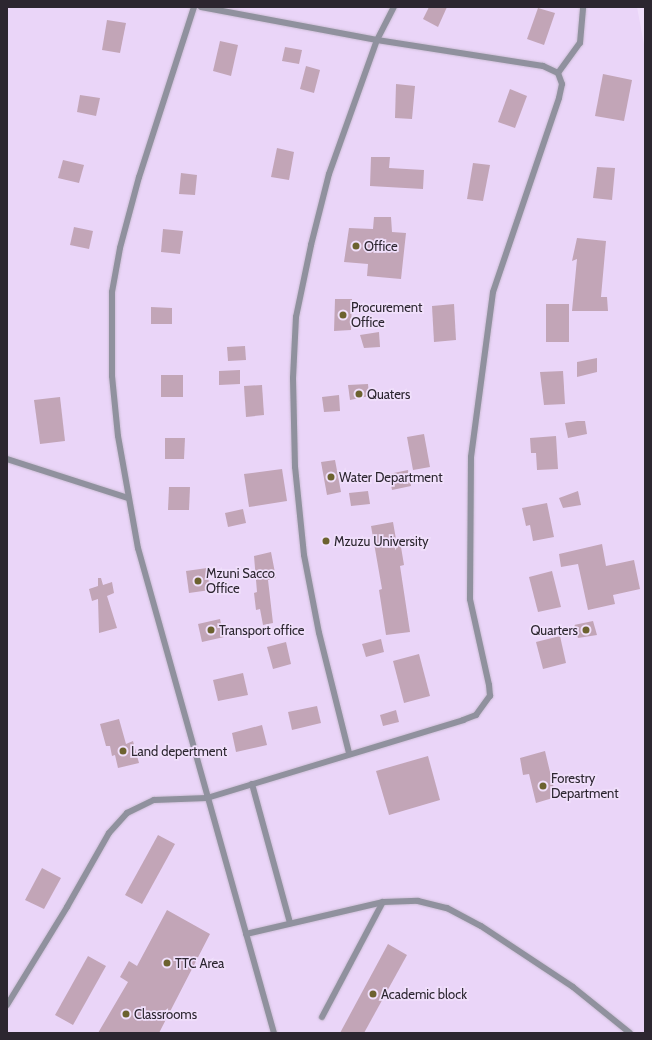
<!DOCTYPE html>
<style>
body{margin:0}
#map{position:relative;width:652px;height:1040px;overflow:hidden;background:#f0dffb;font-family:Cabin,sans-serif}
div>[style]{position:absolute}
.built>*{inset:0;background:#ead5f8}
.building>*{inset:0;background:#c2a5b7}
.roads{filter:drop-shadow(0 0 1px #cdbed6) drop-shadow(0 0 1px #cdbed6)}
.lane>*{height:6px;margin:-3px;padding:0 3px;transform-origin:3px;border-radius:3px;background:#90919e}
.dots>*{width:11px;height:11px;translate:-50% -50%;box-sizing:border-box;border:2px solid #f0dffb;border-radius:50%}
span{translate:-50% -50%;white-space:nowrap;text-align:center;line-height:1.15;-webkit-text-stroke:3.5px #f0dffb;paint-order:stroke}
.poi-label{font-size:13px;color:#2c2630}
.left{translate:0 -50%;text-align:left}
.right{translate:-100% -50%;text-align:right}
.frame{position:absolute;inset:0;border:8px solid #2c2630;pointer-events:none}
</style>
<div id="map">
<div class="built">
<i style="clip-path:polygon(7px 7px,637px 7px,645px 50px,645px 1033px,7px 1033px)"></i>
</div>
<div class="building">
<i style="clip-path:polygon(429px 7px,447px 7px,438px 27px,423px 19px)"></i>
<i style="clip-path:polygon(538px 8px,555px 13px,544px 45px,527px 39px)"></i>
<i style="clip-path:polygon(107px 20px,126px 23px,120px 53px,102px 50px)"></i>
<i style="clip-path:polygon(220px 41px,238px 45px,231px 76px,213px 71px)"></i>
<i style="clip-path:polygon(285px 47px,302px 50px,299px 64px,282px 61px)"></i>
<i style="clip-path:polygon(306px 66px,320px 70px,314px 93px,300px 89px)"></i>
<i style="clip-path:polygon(603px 74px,632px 80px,624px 121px,595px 116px)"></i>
<i style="clip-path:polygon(396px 84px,415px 86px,412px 119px,395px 118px)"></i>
<i style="clip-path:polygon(510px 89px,527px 96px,515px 128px,498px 122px)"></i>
<i style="clip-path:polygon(80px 95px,100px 98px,96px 116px,77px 112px)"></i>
<i style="clip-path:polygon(277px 148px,294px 152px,289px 180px,271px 177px)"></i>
<i style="clip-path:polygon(371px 157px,390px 157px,389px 168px,424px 170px,423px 189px,370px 186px)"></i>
<i style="clip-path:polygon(63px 160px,84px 165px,79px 183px,58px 178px)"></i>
<i style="clip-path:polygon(473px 163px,490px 165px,483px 201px,467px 199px)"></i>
<i style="clip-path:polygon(597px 167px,615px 168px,612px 200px,593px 198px)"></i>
<i style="clip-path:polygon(181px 173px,197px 175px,195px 195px,179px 194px)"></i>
<i style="clip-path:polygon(374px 217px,391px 217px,392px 232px,406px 233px,401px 279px,367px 276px,368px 264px,344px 262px,349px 228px,373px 229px)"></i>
<i style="clip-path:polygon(74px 227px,93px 231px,89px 249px,70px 245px)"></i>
<i style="clip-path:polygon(163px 229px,183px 231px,180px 254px,161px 252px)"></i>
<i style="clip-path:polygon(577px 238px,606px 241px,601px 297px,607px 297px,608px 311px,572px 311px,577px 259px,572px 261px)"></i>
<i style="clip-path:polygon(335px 299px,352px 299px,351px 330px,334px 331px)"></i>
<i style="clip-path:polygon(454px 304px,456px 340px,434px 342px,432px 306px)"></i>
<i style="clip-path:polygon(546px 304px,569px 304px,569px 342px,546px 342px)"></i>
<i style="clip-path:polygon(151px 307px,172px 308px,172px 324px,151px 324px)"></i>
<i style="clip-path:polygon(379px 332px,380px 347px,364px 348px,360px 335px)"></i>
<i style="clip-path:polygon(245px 346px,246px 360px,228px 361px,227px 347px)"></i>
<i style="clip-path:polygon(597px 358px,597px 372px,577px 377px,577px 362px)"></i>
<i style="clip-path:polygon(240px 370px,240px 384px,219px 385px,219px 371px)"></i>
<i style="clip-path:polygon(563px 371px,565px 404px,544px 405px,540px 372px)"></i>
<i style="clip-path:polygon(161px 375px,183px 375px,183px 397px,161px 397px)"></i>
<i style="clip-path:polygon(368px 384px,369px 396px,350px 400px,348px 385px)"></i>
<i style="clip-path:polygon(262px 385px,264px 415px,246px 417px,244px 386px)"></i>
<i style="clip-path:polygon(339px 395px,340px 411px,324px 412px,322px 397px)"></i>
<i style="clip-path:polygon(60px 397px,65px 441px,40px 444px,34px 400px)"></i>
<i style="clip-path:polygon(577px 421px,585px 421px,587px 434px,568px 438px,565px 423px)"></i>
<i style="clip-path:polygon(424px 434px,430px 467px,413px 470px,407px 437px)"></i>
<i style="clip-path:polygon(556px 436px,558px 469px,537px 470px,536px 453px,531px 453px,530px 438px)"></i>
<i style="clip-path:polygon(165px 438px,185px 438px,184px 459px,165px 459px)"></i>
<i style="clip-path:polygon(335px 460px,341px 492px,327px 495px,321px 462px)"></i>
<i style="clip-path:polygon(282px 469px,287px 501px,249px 507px,244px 474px)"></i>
<i style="clip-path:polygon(408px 470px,411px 486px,392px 490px,389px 474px)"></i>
<i style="clip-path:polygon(169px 487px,190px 487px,189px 510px,168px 510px)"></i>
<i style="clip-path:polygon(368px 491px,370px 504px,351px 506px,349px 493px)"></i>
<i style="clip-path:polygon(578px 491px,581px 505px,563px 508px,559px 498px)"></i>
<i style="clip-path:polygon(547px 503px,554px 537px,533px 541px,530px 525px,526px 526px,522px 508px)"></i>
<i style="clip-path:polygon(243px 509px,246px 523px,228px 527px,225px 513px)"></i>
<i style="clip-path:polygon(393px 522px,397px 545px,401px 547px,404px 565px,400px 566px,410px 632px,386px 635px,379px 590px,382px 589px,371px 526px)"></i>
<i style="clip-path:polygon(602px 544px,606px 566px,634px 560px,640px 589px,613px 595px,615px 604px,588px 610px,578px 564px,561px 567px,559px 554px)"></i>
<i style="clip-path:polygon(271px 552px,276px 578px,268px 580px,273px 623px,263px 625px,260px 609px,256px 610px,254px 593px,257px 592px,254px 556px)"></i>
<i style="clip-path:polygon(207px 568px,210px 590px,189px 593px,186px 571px)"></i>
<i style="clip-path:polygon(552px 571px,561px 607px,538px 612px,529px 577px)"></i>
<i style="clip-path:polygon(98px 578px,101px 578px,103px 585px,112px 582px,114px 593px,107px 596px,117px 628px,99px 633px,98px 599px,92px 601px,89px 589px,98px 586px)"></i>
<i style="clip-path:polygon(220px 619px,224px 637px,202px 642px,198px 624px)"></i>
<i style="clip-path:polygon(593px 621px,597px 635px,578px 638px,574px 625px)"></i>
<i style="clip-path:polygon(560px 636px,566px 663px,543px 669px,536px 642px)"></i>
<i style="clip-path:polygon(381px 639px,384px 652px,366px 657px,362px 644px)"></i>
<i style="clip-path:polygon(286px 642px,291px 664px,273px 669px,267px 647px)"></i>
<i style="clip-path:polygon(419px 654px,430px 696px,404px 703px,393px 661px)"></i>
<i style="clip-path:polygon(243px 673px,248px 695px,218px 701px,213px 680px)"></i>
<i style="clip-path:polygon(317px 706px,321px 723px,292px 730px,288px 712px)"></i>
<i style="clip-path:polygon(396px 710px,399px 722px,383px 726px,380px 715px)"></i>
<i style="clip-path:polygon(119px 719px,126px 744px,133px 741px,139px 763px,118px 768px,115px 755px,112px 756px,110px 746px,106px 746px,100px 724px)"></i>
<i style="clip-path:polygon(262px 725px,267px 745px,236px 752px,232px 733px)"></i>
<i style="clip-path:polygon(545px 751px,556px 797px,536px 803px,529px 774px,523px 775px,520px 758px)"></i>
<i style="clip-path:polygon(428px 756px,440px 800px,389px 815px,376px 771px)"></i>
<i style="clip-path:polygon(158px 835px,175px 844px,142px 904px,125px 895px)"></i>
<i style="clip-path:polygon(42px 868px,61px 878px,44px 909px,25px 900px)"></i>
<i style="clip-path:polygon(167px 910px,210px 934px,159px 1033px,98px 1033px,128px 982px,120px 977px,129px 961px,137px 966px)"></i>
<i style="clip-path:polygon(388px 944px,407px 955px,364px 1033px,340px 1033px)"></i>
<i style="clip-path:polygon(88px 956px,106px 966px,73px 1025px,55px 1015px)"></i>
</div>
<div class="roads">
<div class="lane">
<i style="left:194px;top:7px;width:179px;rotate:107.9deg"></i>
<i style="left:139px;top:177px;width:73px;rotate:105deg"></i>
<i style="left:120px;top:248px;width:45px;rotate:100.3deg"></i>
<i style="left:112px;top:292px;width:84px;rotate:90deg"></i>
<i style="left:112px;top:376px;width:60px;rotate:84.3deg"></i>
<i style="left:118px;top:436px;width:114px;rotate:79.9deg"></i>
<i style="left:138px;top:548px;width:504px;rotate:74.34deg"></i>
<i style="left:558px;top:73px;width:37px;rotate:-54deg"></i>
<i style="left:580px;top:43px;width:36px;rotate:-85deg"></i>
<i style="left:7px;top:459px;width:127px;rotate:17.9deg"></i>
<i style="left:349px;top:753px;width:124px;rotate:-104deg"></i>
<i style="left:319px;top:633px;width:79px;rotate:-100.9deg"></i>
<i style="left:304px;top:555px;width:88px;rotate:-95.8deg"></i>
<i style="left:295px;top:467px;width:89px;rotate:-91.3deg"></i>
<i style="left:293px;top:378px;width:61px;rotate:-87.2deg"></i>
<i style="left:296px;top:317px;width:74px;rotate:-78.2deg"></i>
<i style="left:311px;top:245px;width:73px;rotate:-75.8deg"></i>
<i style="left:329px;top:174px;width:142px;rotate:-70.3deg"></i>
<i style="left:377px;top:40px;width:37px;rotate:-63deg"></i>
<i style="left:252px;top:784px;width:144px;rotate:74.7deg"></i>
<i style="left:246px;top:934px;width:141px;rotate:-13.1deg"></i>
<i style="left:383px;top:902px;width:35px;rotate:-2deg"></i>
<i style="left:418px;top:901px;width:30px;rotate:14deg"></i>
<i style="left:447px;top:908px;width:38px;rotate:28deg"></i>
<i style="left:481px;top:926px;width:110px;rotate:33.5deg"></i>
<i style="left:573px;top:987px;width:73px;rotate:38.9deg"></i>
<i style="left:7px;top:1005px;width:115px;rotate:-58.5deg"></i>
<i style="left:67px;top:907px;width:85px;rotate:-60.4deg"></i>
<i style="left:109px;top:833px;width:27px;rotate:-48deg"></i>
<i style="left:127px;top:813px;width:30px;rotate:-26deg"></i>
<i style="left:154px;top:800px;width:53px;rotate:-2.2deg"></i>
<i style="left:207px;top:798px;width:268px;rotate:-16.9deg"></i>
<i style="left:463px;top:720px;width:14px;rotate:-21deg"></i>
<i style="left:476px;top:715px;width:24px;rotate:-54deg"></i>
<i style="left:490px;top:696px;width:11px;rotate:-95deg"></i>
<i style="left:489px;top:685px;width:88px;rotate:-102.5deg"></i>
<i style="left:470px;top:599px;width:142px;rotate:-89.6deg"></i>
<i style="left:471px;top:457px;width:166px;rotate:-82.4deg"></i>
<i style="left:493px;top:292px;width:205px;rotate:-71.2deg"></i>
<i style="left:559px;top:98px;width:14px;rotate:-78deg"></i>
<i style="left:562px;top:84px;width:12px;rotate:-110deg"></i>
<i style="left:558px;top:73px;width:17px;rotate:-155deg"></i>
<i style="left:543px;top:66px;width:168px;rotate:-171.1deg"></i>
<i style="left:377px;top:40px;width:179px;rotate:-169.4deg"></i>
<i style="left:322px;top:1017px;width:130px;rotate:-62.1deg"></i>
</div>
</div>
<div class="dots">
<i style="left:356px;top:246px;background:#6c622f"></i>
<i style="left:343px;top:315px;background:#6c622f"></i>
<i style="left:359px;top:394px;background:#6c622f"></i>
<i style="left:331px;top:477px;background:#6c622f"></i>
<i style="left:326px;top:541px;background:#6c622f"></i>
<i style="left:198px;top:581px;background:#6c622f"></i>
<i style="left:211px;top:630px;background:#6c622f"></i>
<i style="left:586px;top:630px;background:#6c622f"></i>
<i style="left:123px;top:751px;background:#6c622f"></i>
<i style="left:543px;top:786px;background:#6c622f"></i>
<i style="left:167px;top:963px;background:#6c622f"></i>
<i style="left:373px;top:994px;background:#6c622f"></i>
<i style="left:126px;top:1014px;background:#6c622f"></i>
</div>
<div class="poi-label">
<span class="left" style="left:364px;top:246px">Office</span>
<span class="left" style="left:351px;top:315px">Procurement<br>Office</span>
<span class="left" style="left:367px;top:394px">Quaters</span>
<span class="left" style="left:339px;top:477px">Water Department</span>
<span class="left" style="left:334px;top:541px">Mzuzu University</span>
<span class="left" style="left:206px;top:581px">Mzuni Sacco<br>Office</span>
<span class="left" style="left:219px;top:630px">Transport office</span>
<span class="right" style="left:578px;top:630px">Quarters</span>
<span class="left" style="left:131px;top:751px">Land depertment</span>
<span class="left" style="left:551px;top:786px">Forestry<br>Department</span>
<span class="left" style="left:175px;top:963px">TTC Area</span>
<span class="left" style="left:381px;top:994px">Academic block</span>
<span class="left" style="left:134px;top:1014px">Classrooms</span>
</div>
<div class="frame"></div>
</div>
